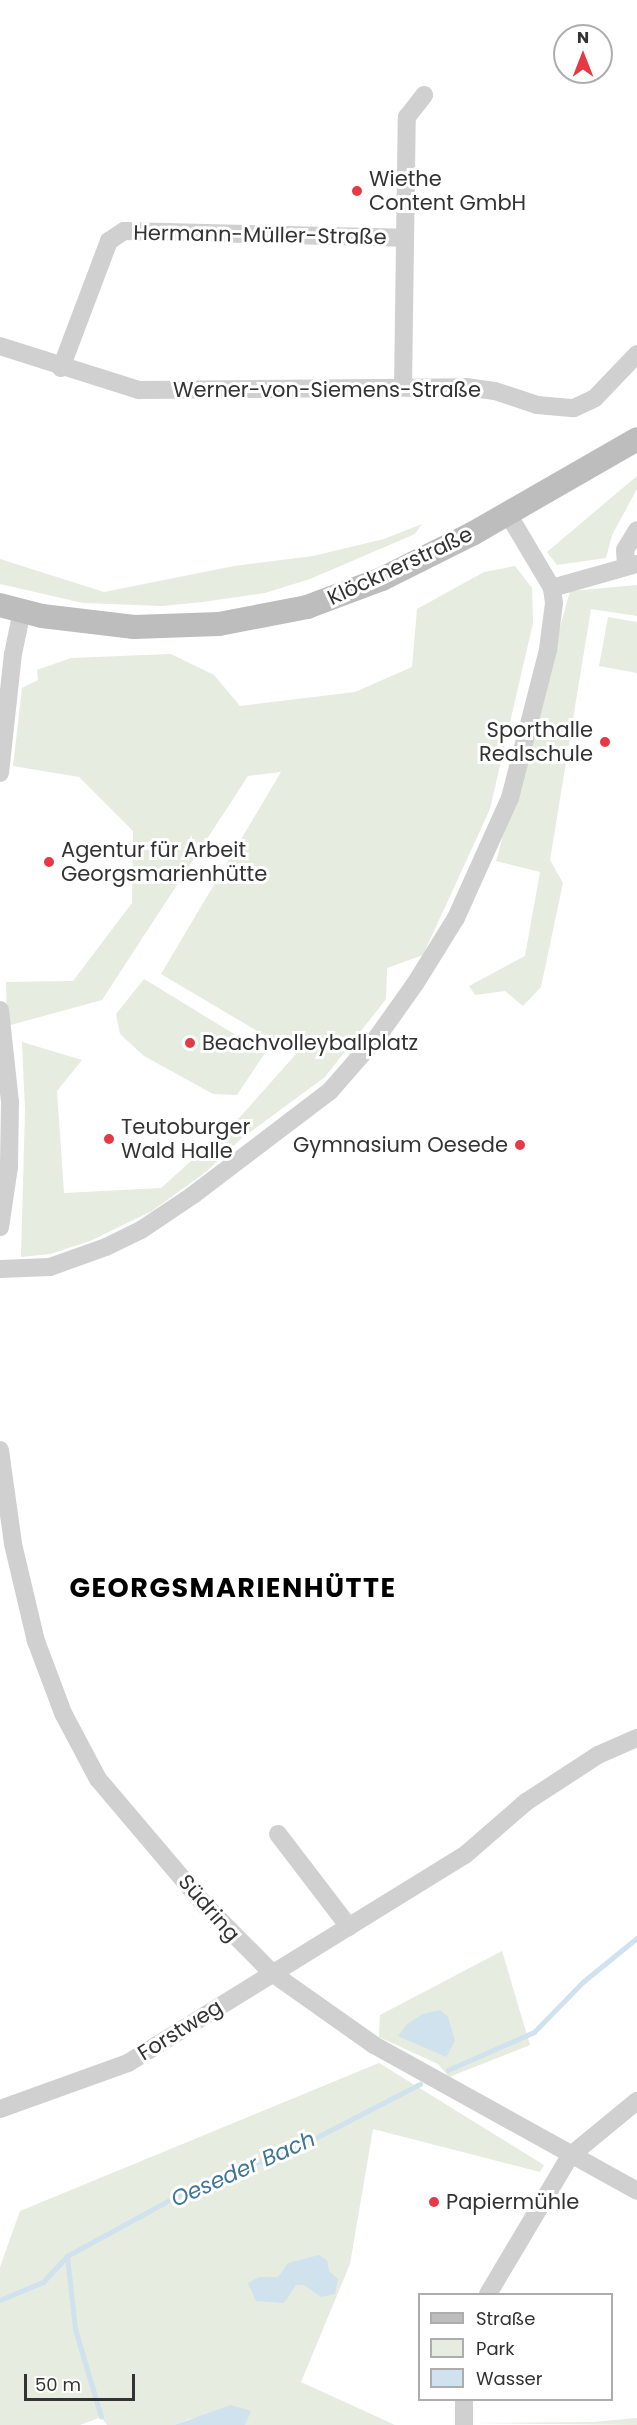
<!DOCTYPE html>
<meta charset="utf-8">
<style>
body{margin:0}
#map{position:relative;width:637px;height:2425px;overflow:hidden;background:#fff;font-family:Poppins,sans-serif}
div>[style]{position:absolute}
.green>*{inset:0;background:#e6ecdf}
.water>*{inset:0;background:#cfe2ee}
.stream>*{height:4.5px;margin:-2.25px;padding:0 2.25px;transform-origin:2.25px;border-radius:2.25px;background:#cfe2ee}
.street>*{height:18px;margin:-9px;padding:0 9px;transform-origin:9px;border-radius:9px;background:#d0d0d0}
.secondary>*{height:24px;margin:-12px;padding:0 12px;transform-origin:12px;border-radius:12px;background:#bdbdbd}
.dots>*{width:16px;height:16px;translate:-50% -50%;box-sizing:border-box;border:3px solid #fff;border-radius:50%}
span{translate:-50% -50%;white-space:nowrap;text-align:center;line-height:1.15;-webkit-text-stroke:6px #fff;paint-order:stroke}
.poi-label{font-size:21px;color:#333}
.left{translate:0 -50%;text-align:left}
.right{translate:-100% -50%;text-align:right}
.street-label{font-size:21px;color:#333}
.water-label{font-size:22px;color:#3f7597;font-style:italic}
.district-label{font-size:27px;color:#000;font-weight:700;letter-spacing:1.5px}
.legend{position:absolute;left:418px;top:2293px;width:195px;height:108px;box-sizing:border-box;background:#fff;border:2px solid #adadad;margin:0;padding:8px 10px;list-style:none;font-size:18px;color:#333}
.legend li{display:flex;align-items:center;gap:12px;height:30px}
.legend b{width:30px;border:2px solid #adadad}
.north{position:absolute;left:553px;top:24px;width:60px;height:60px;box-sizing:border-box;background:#fff;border:2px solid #adadad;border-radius:50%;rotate:0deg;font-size:16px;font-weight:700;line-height:24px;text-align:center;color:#333}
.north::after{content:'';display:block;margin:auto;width:21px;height:27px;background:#e63946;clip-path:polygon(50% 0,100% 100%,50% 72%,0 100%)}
.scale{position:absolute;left:24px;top:2374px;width:111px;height:27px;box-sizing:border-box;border:3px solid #333;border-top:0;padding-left:8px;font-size:18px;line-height:21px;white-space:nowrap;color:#333;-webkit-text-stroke:4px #fff;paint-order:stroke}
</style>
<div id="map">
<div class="green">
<i style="clip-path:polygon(637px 476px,637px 489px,612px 535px,606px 558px,557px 565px,547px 552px)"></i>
<i style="clip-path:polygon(422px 524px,415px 534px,310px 579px,265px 593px,203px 602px,162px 606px,83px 603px,0 584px,0 559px,104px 592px,234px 566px,313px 556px,384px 539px)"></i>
<i style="clip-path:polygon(515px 566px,532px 588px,533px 623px,490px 809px,423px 955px,387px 968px,386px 999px,325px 1077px,242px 1138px,207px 1171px,152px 1211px,90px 1241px,50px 1254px,21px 1257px,25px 1110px,22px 1042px,82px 1060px,57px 1091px,64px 1193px,161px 1188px,241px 1116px,296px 1054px,161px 974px,281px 772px,248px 776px,102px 1000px,7px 1026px,6px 982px,73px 981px,132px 903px,133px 831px,79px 777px,13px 766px,22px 688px,38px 680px,37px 670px,71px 658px,171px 654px,214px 675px,240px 706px,355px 692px,412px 667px,417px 609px,484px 572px)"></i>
<i style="clip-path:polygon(637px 585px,637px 616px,591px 609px,550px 860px,563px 883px,541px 987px,523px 1006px,505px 991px,475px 995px,469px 986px,525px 956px,540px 872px,496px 861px,570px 591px)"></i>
<i style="clip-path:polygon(608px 617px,637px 622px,637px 673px,599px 666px)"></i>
<i style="clip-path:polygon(144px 979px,265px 1053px,237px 1095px,213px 1094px,144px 1056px,120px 1034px,116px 1014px)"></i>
<i style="clip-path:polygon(502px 1951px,530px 2045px,449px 2077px,438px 2064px,379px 2037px,380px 2015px)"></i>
<i style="clip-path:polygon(379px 2063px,544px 2165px,540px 2172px,373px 2129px,350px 2264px,301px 2382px,395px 2425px,245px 2425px,250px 2411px,189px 2419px,174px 2425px,107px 2425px,101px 2417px,80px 2425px,0 2425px,0 2267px,20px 2211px)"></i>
<i style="clip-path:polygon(637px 2418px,637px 2425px,473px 2423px,593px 2422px)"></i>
</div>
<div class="water">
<i style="clip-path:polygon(440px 2010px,448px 2017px,455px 2041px,446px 2057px,398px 2036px,407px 2024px,423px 2014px)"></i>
<i style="clip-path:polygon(319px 2255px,327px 2260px,329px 2271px,338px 2279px,335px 2294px,321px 2297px,304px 2285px,296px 2285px,284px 2303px,256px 2301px,248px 2283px,259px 2277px,278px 2277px,288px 2263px)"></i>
<i style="clip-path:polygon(231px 2405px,251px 2411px,245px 2425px,174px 2425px)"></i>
</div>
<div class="stream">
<i style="left:448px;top:2070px;width:94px;rotate:-23.8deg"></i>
<i style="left:534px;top:2032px;width:71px;rotate:-45.6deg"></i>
<i style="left:584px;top:1981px;width:68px;rotate:-39.1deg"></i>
<i style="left:0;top:2300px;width:47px;rotate:-22.7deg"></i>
<i style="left:43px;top:2282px;width:35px;rotate:-47deg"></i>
<i style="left:101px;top:2417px;width:92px;rotate:-106.5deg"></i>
<i style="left:75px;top:2329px;width:73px;rotate:-96.3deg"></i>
<i style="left:67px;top:2256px;width:148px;rotate:-28.6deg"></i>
<i style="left:197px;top:2185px;width:110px;rotate:-20.7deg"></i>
<i style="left:300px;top:2146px;width:135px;rotate:-27.3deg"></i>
</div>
<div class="street">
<i style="left:0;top:346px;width:146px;rotate:17.6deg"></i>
<i style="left:139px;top:390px;width:327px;rotate:-0.5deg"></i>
<i style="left:466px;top:387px;width:29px;rotate:8deg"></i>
<i style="left:495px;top:391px;width:44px;rotate:18.4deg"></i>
<i style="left:537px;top:405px;width:37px;rotate:5deg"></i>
<i style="left:574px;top:408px;width:23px;rotate:-25deg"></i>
<i style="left:595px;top:398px;width:61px;rotate:-46.3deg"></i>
<i style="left:61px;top:368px;width:136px;rotate:-69.3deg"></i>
<i style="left:109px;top:241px;width:18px;rotate:-34deg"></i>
<i style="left:124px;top:231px;width:280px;rotate:1.4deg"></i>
<i style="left:403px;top:387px;width:270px;rotate:-89.2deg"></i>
<i style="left:407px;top:117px;width:28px;rotate:-52deg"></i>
<i style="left:626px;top:564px;width:14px;rotate:-94deg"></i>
<i style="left:625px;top:550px;width:23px;rotate:-59deg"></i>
<i style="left:552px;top:588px;width:88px;rotate:-15.8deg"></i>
<i style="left:0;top:773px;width:120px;rotate:-83.8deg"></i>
<i style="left:13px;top:654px;width:44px;rotate:-78.2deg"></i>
<i style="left:0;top:1010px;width:93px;rotate:83.8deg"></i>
<i style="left:10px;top:1102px;width:65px;rotate:90.9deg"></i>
<i style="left:9px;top:1167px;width:61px;rotate:98.5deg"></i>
<i style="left:0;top:1269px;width:50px;rotate:-2.3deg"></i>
<i style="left:50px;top:1267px;width:59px;rotate:-19.7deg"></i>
<i style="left:106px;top:1247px;width:39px;rotate:-26deg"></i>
<i style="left:141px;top:1230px;width:63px;rotate:-33.9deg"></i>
<i style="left:193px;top:1195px;width:172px;rotate:-37.2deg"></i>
<i style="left:330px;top:1091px;width:73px;rotate:-48.9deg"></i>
<i style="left:378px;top:1036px;width:64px;rotate:-54.6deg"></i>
<i style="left:415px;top:984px;width:78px;rotate:-58.2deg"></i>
<i style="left:456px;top:918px;width:132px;rotate:-65.8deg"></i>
<i style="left:510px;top:798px;width:153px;rotate:-75.6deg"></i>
<i style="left:548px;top:650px;width:47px;rotate:-82.7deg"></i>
<i style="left:554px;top:603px;width:15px;rotate:-98deg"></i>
<i style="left:552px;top:588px;width:86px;rotate:-120.7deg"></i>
<i style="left:0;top:1450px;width:95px;rotate:82.1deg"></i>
<i style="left:13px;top:1544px;width:100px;rotate:76.7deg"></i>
<i style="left:36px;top:1641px;width:77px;rotate:69.4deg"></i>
<i style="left:63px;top:1713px;width:75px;rotate:62.1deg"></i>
<i style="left:98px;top:1779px;width:165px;rotate:49.7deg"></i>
<i style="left:205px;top:1905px;width:95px;rotate:45.4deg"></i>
<i style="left:272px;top:1973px;width:125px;rotate:35.2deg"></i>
<i style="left:374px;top:2045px;width:301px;rotate:29deg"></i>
<i style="left:278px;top:1834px;width:117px;rotate:52.6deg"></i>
<i style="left:0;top:2109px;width:136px;rotate:-19.8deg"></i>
<i style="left:128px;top:2063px;width:396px;rotate:-31.7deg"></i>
<i style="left:465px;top:1855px;width:81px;rotate:-41deg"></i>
<i style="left:526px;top:1802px;width:86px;rotate:-33.1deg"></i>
<i style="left:598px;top:1755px;width:43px;rotate:-23.6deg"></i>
<i style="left:488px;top:2294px;width:161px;rotate:-59.3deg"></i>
<i style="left:570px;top:2156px;width:87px;rotate:-39.4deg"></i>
<i style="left:464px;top:2400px;width:25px;rotate:90deg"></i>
</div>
<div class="secondary">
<i style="left:0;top:605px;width:43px;rotate:14.7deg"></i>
<i style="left:42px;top:616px;width:93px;rotate:6.8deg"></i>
<i style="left:134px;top:627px;width:85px;rotate:-2deg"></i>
<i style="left:219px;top:624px;width:90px;rotate:-10.9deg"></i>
<i style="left:307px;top:607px;width:80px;rotate:-20.5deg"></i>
<i style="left:382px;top:579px;width:101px;rotate:-26.6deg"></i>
<i style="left:472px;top:534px;width:190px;rotate:-29.9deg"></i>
</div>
<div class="dots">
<i style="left:357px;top:191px;background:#e63946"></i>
<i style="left:605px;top:742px;background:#e63946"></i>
<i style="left:49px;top:862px;background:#e63946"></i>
<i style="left:190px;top:1043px;background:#e63946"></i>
<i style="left:109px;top:1139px;background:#e63946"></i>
<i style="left:520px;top:1145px;background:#e63946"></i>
<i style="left:434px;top:2202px;background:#e63946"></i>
</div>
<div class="poi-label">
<span class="left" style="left:369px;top:191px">Wiethe<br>Content GmbH</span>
<span class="right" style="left:593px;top:742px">Sporthalle<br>Realschule</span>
<span class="left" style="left:61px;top:862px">Agentur für Arbeit<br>Georgsmarienhütte</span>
<span class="left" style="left:202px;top:1043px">Beachvolleyballplatz</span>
<span class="left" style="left:121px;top:1139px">Teutoburger<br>Wald Halle</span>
<span class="right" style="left:508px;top:1145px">Gymnasium Oesede</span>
<span class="left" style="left:446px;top:2202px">Papiermühle</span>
</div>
<div class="street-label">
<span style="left:260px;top:235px;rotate:1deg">Hermann-Müller-Straße</span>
<span style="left:327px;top:390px">Werner-von-Siemens-Straße</span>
<span style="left:400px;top:566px;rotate:-25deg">Klöcknerstraße</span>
<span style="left:209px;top:1908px;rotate:49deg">Südring</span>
<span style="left:180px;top:2030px;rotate:-32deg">Forstweg</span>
</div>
<div class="water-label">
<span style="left:243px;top:2169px;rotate:-24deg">Oeseder Bach</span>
</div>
<div class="district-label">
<span style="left:233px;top:1588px">GEORGSMARIENHÜTTE</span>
</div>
<ul class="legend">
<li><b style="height:8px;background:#bdbdbd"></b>Straße</li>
<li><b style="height:16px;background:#e6ecdf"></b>Park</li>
<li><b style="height:16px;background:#cfe2ee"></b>Wasser</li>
</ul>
<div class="north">N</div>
<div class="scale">50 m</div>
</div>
